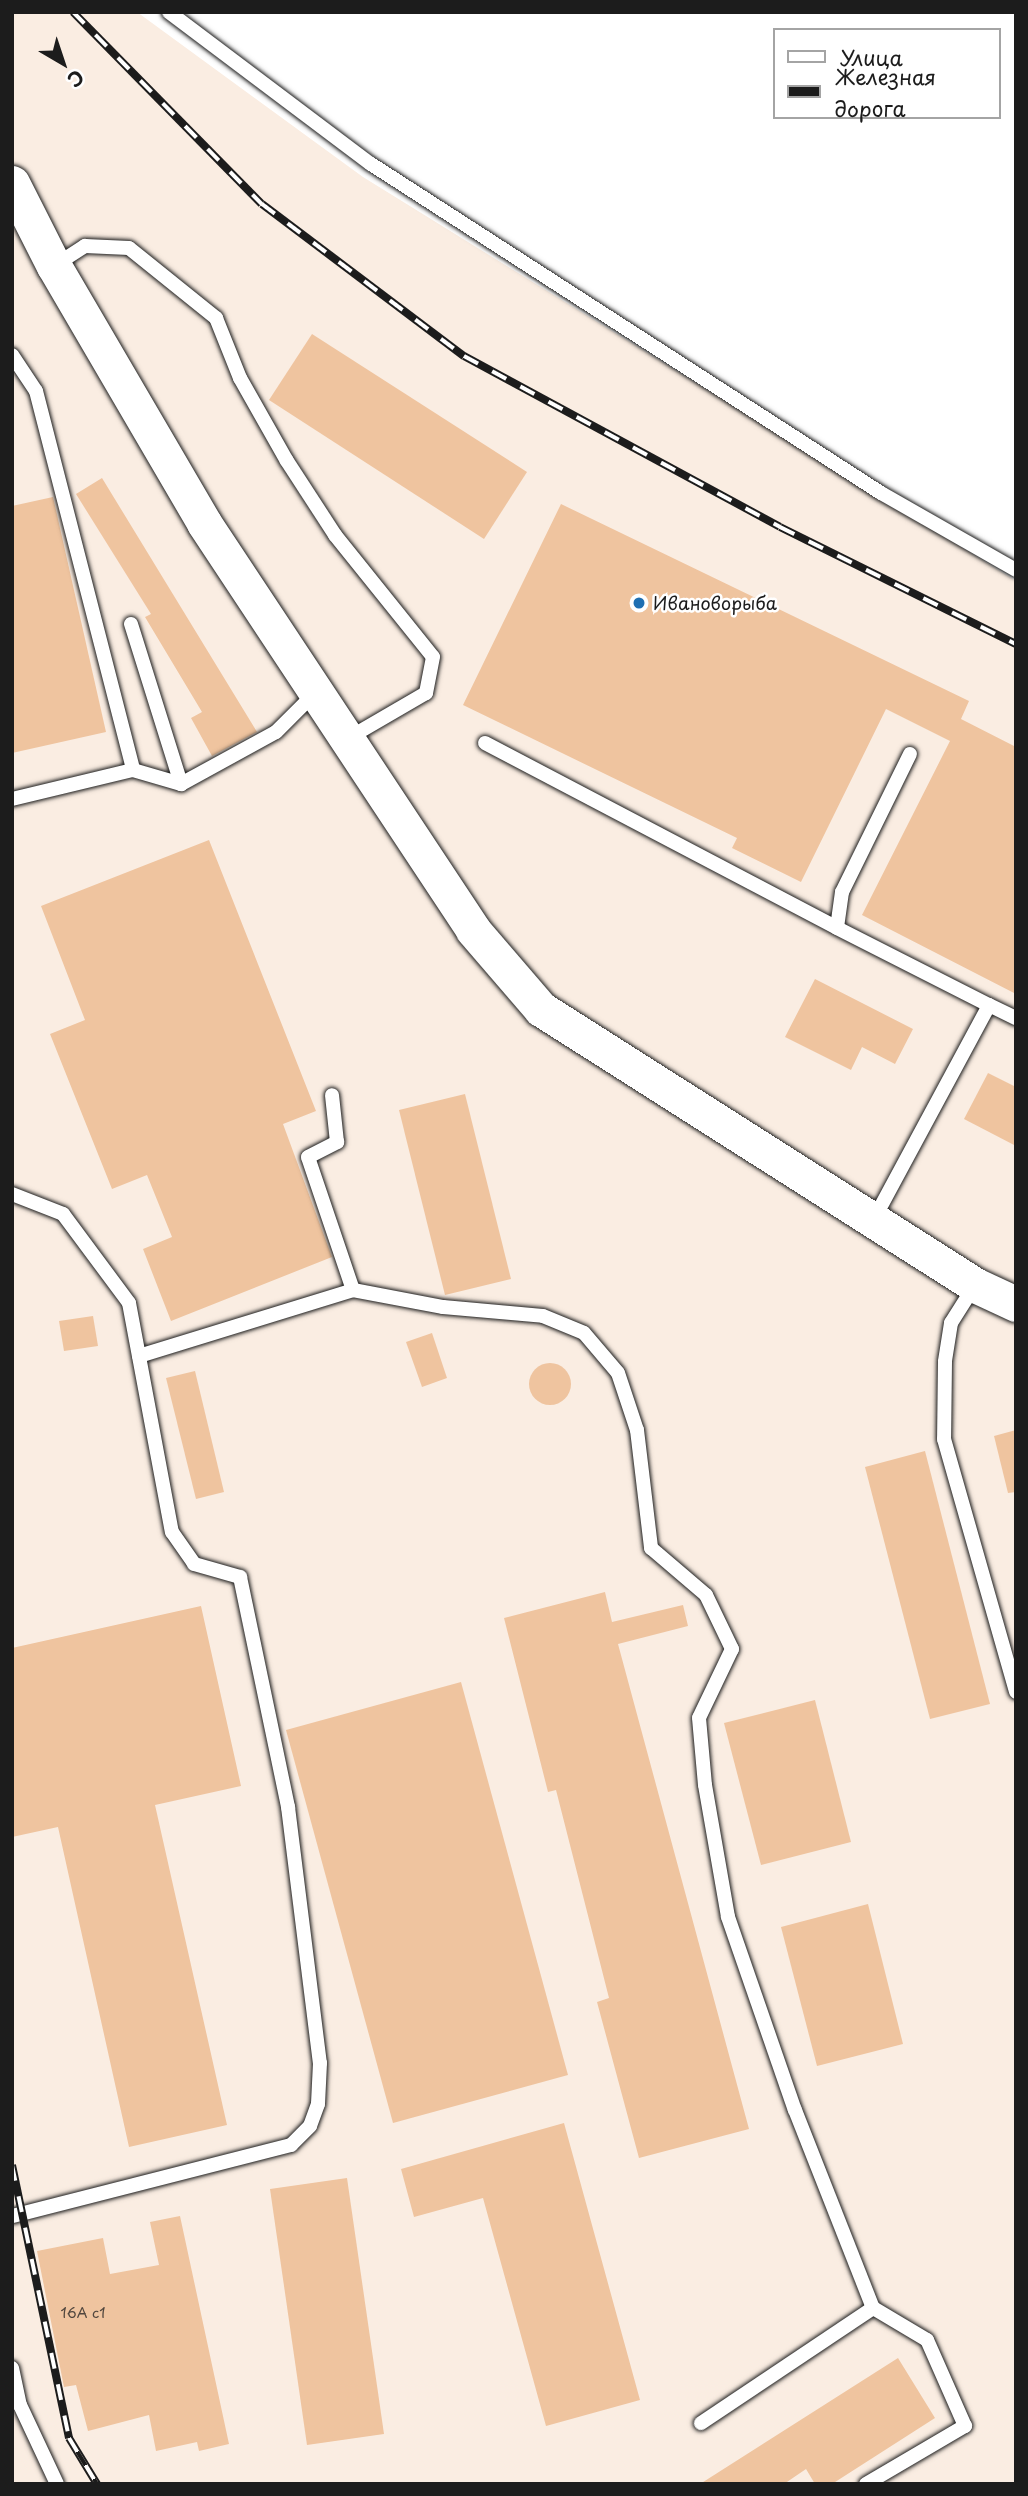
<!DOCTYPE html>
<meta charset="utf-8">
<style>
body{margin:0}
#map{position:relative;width:1028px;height:2496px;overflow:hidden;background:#fff;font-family:"Playpen Sans",sans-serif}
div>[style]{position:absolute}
.built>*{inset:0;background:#faede2}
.building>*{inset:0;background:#efc49f}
.round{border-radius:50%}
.roads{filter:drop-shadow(0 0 2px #1c1c1c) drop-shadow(0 0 2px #1c1c1c)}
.service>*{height:14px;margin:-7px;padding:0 7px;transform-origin:7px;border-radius:7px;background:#fff}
.tertiary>*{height:35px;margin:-17.5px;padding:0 17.5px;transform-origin:17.5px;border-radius:17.5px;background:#fff}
.rail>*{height:8px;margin-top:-4px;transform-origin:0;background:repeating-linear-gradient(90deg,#fff 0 16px,#1c1c1c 0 32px);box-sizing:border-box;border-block:2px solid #1c1c1c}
.dots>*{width:19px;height:19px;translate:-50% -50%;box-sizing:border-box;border:4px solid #fff;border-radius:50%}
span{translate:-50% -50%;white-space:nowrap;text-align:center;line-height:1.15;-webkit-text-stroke:5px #fff;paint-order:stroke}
.number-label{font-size:14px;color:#51463d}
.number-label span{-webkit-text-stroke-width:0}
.poi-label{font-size:18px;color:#1c1c1c}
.left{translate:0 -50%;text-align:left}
.frame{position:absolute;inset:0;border:14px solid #1c1c1c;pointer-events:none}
.legend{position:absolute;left:773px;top:28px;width:228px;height:91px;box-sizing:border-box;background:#fff;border:2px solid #a4a4a4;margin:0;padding:9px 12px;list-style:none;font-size:21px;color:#1c1c1c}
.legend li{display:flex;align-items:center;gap:14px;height:35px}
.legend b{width:35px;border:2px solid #a4a4a4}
.north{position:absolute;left:28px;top:28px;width:70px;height:70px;-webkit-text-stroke:5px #fff;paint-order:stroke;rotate:141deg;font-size:19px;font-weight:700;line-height:28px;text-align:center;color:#1c1c1c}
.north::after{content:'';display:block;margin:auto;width:24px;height:32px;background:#1c1c1c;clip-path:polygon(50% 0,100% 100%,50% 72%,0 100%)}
</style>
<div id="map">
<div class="built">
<i style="clip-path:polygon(12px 12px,137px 12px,363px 177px,1016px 581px,1016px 2484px,12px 2484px)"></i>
</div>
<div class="building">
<i style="clip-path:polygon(312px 334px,527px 472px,484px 539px,269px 400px)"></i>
<i style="clip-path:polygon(102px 478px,257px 732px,212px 756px,191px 718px,202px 712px,145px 617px,151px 614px,76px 494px)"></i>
<i style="clip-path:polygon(53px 497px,106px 732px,12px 753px,12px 506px)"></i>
<i style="clip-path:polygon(561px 504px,969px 701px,961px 719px,1016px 747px,1016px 994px,862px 915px,950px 741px,886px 709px,801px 882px,732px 848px,737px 838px,463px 705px)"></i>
<i style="clip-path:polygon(209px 840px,316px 1111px,283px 1124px,332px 1257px,171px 1321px,143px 1249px,172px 1237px,147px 1175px,112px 1189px,50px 1034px,85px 1020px,41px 906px)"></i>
<i style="clip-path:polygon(815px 979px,913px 1029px,895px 1064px,862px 1047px,851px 1070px,785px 1037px)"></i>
<i style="clip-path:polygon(988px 1073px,1016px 1087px,1016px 1146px,964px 1119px)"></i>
<i style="clip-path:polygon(465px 1094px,511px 1279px,445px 1295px,399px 1110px)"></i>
<i style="clip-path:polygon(93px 1316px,98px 1346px,64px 1351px,59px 1321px)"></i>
<i style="clip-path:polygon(432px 1333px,447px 1378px,422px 1387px,406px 1342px)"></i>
<i class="round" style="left:529px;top:1363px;width:42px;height:42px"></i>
<i style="clip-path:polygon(195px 1371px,224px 1492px,196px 1499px,166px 1378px)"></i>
<i style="clip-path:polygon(1016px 1430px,1016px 1492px,1008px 1493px,994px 1436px)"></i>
<i style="clip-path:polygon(925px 1451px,990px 1704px,930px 1719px,865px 1467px)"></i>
<i style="clip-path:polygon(605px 1592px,612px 1622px,683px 1605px,688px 1626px,618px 1644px,749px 2129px,639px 2158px,597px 2002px,609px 1998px,556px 1790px,548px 1792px,504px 1618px)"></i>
<i style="clip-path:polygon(201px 1606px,241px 1786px,155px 1805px,227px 2125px,129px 2147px,58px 1827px,12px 1837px,12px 1648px)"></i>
<i style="clip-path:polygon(461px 1682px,568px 2075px,393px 2123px,286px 1730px)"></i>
<i style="clip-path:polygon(815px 1700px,851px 1842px,761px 1865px,724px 1723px)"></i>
<i style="clip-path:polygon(868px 1904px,903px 2044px,817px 2066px,781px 1927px)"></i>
<i style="clip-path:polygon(564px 2123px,640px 2400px,546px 2426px,483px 2198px,414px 2217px,401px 2169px)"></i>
<i style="clip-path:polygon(347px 2178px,384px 2434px,307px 2445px,270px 2189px)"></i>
<i style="clip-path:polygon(180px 2216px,229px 2444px,199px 2451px,197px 2442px,156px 2451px,149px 2415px,88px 2431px,76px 2385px,64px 2387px,37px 2251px,103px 2238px,110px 2274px,159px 2265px,150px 2222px)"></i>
<i style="clip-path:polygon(898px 2358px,935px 2418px,832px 2484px,815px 2484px,806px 2469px,784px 2484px,700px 2484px)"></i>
</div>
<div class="roads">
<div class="service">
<i style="left:169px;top:12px;width:253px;rotate:37deg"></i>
<i style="left:371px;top:164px;width:607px;rotate:32.83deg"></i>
<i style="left:881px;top:493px;width:155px;rotate:29.7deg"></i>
<i style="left:54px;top:266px;width:37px;rotate:-33deg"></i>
<i style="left:85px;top:246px;width:44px;rotate:2.6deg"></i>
<i style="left:129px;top:248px;width:112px;rotate:38.8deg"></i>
<i style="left:216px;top:318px;width:65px;rotate:68.2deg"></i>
<i style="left:240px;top:378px;width:95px;rotate:60.5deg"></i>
<i style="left:287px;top:461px;width:88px;rotate:57deg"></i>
<i style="left:335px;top:535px;width:156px;rotate:51.2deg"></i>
<i style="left:433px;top:657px;width:37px;rotate:101deg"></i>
<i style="left:426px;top:693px;width:91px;rotate:149.8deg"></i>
<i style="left:12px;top:355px;width:43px;rotate:56.3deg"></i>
<i style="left:36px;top:391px;width:391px;rotate:75.6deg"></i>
<i style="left:131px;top:624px;width:168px;rotate:72.6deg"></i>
<i style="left:485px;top:743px;width:398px;rotate:27.7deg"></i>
<i style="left:910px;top:754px;width:154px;rotate:116.2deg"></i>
<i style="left:842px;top:892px;width:36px;rotate:98deg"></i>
<i style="left:837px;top:928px;width:170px;rotate:26.9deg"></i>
<i style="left:12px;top:799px;width:124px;rotate:-13.5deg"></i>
<i style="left:133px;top:770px;width:50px;rotate:16.3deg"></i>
<i style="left:181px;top:784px;width:108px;rotate:-28.7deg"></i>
<i style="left:276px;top:732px;width:55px;rotate:-45deg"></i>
<i style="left:12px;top:1194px;width:55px;rotate:21.4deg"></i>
<i style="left:63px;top:1214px;width:111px;rotate:53.4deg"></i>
<i style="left:129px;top:1303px;width:233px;rotate:79.4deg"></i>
<i style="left:172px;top:1532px;width:39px;rotate:55deg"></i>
<i style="left:194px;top:1564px;width:48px;rotate:15.8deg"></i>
<i style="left:240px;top:1577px;width:235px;rotate:78.2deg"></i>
<i style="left:288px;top:1807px;width:258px;rotate:82.9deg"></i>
<i style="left:320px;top:2063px;width:41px;rotate:92.8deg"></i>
<i style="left:318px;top:2104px;width:23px;rotate:110deg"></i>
<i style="left:310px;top:2126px;width:27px;rotate:135deg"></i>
<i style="left:291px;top:2145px;width:288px;rotate:165.7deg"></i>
<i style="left:874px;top:1219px;width:243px;rotate:-61.7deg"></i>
<i style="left:989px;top:1005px;width:30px;rotate:26deg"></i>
<i style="left:975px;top:1285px;width:45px;rotate:122.3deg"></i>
<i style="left:951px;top:1323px;width:39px;rotate:99deg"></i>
<i style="left:945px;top:1362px;width:77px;rotate:90.7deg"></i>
<i style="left:944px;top:1439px;width:263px;rotate:74.1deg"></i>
<i style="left:353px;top:1290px;width:92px;rotate:10.7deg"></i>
<i style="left:443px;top:1307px;width:100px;rotate:5.1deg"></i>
<i style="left:543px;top:1316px;width:44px;rotate:22.5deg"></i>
<i style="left:584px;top:1333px;width:52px;rotate:49.6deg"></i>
<i style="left:618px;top:1373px;width:60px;rotate:71.6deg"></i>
<i style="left:637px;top:1430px;width:119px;rotate:83.2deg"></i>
<i style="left:651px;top:1548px;width:72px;rotate:40.5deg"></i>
<i style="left:706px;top:1595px;width:60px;rotate:64.3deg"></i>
<i style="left:732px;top:1649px;width:76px;rotate:115.6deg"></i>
<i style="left:699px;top:1718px;width:67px;rotate:84.9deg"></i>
<i style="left:705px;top:1785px;width:134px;rotate:80.1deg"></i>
<i style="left:728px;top:1917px;width:204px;rotate:70.9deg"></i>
<i style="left:795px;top:2110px;width:213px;rotate:68.5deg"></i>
<i style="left:873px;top:2308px;width:207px;rotate:146.2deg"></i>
<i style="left:139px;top:1356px;width:224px;rotate:-17.1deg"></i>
<i style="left:353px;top:1290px;width:140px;rotate:-108.7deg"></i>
<i style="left:308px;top:1157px;width:33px;rotate:-27deg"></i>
<i style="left:337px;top:1142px;width:47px;rotate:-96.1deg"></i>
<i style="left:12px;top:2368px;width:38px;rotate:78deg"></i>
<i style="left:20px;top:2405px;width:87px;rotate:64.9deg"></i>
<i style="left:866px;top:2484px;width:115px;rotate:-30.4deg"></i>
<i style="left:965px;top:2426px;width:94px;rotate:-113.8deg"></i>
<i style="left:927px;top:2340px;width:63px;rotate:-149.3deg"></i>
</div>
<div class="tertiary">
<i style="left:12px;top:183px;width:93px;rotate:63.2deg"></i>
<i style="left:54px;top:266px;width:298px;rotate:59.7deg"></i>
<i style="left:204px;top:523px;width:488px;rotate:56.5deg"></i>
<i style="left:473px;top:930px;width:104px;rotate:49.3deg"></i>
<i style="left:541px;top:1009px;width:514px;rotate:32.45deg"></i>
<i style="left:975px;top:1285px;width:45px;rotate:24.9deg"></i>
</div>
</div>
<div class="rail">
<i style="left:73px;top:12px;width:269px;rotate:45.5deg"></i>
<i style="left:262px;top:204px;width:253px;rotate:37deg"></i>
<i style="left:464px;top:356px;width:359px;rotate:28.4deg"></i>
<i style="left:780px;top:527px;width:263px;rotate:26.4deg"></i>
<i style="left:12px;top:2165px;width:279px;rotate:78.2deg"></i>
<i style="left:69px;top:2438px;width:54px;rotate:58.7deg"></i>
</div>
<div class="dots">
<i style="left:639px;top:603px;background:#1f6fb2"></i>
</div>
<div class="number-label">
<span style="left:83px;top:2313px">16А с1</span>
</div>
<div class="poi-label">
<span class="left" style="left:653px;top:603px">Ивановорыба</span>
</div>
<div class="frame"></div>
<ul class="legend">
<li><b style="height:9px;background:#fff"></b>Улица</li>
<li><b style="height:9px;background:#1c1c1c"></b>Железная дорога</li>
</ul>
<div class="north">С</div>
</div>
